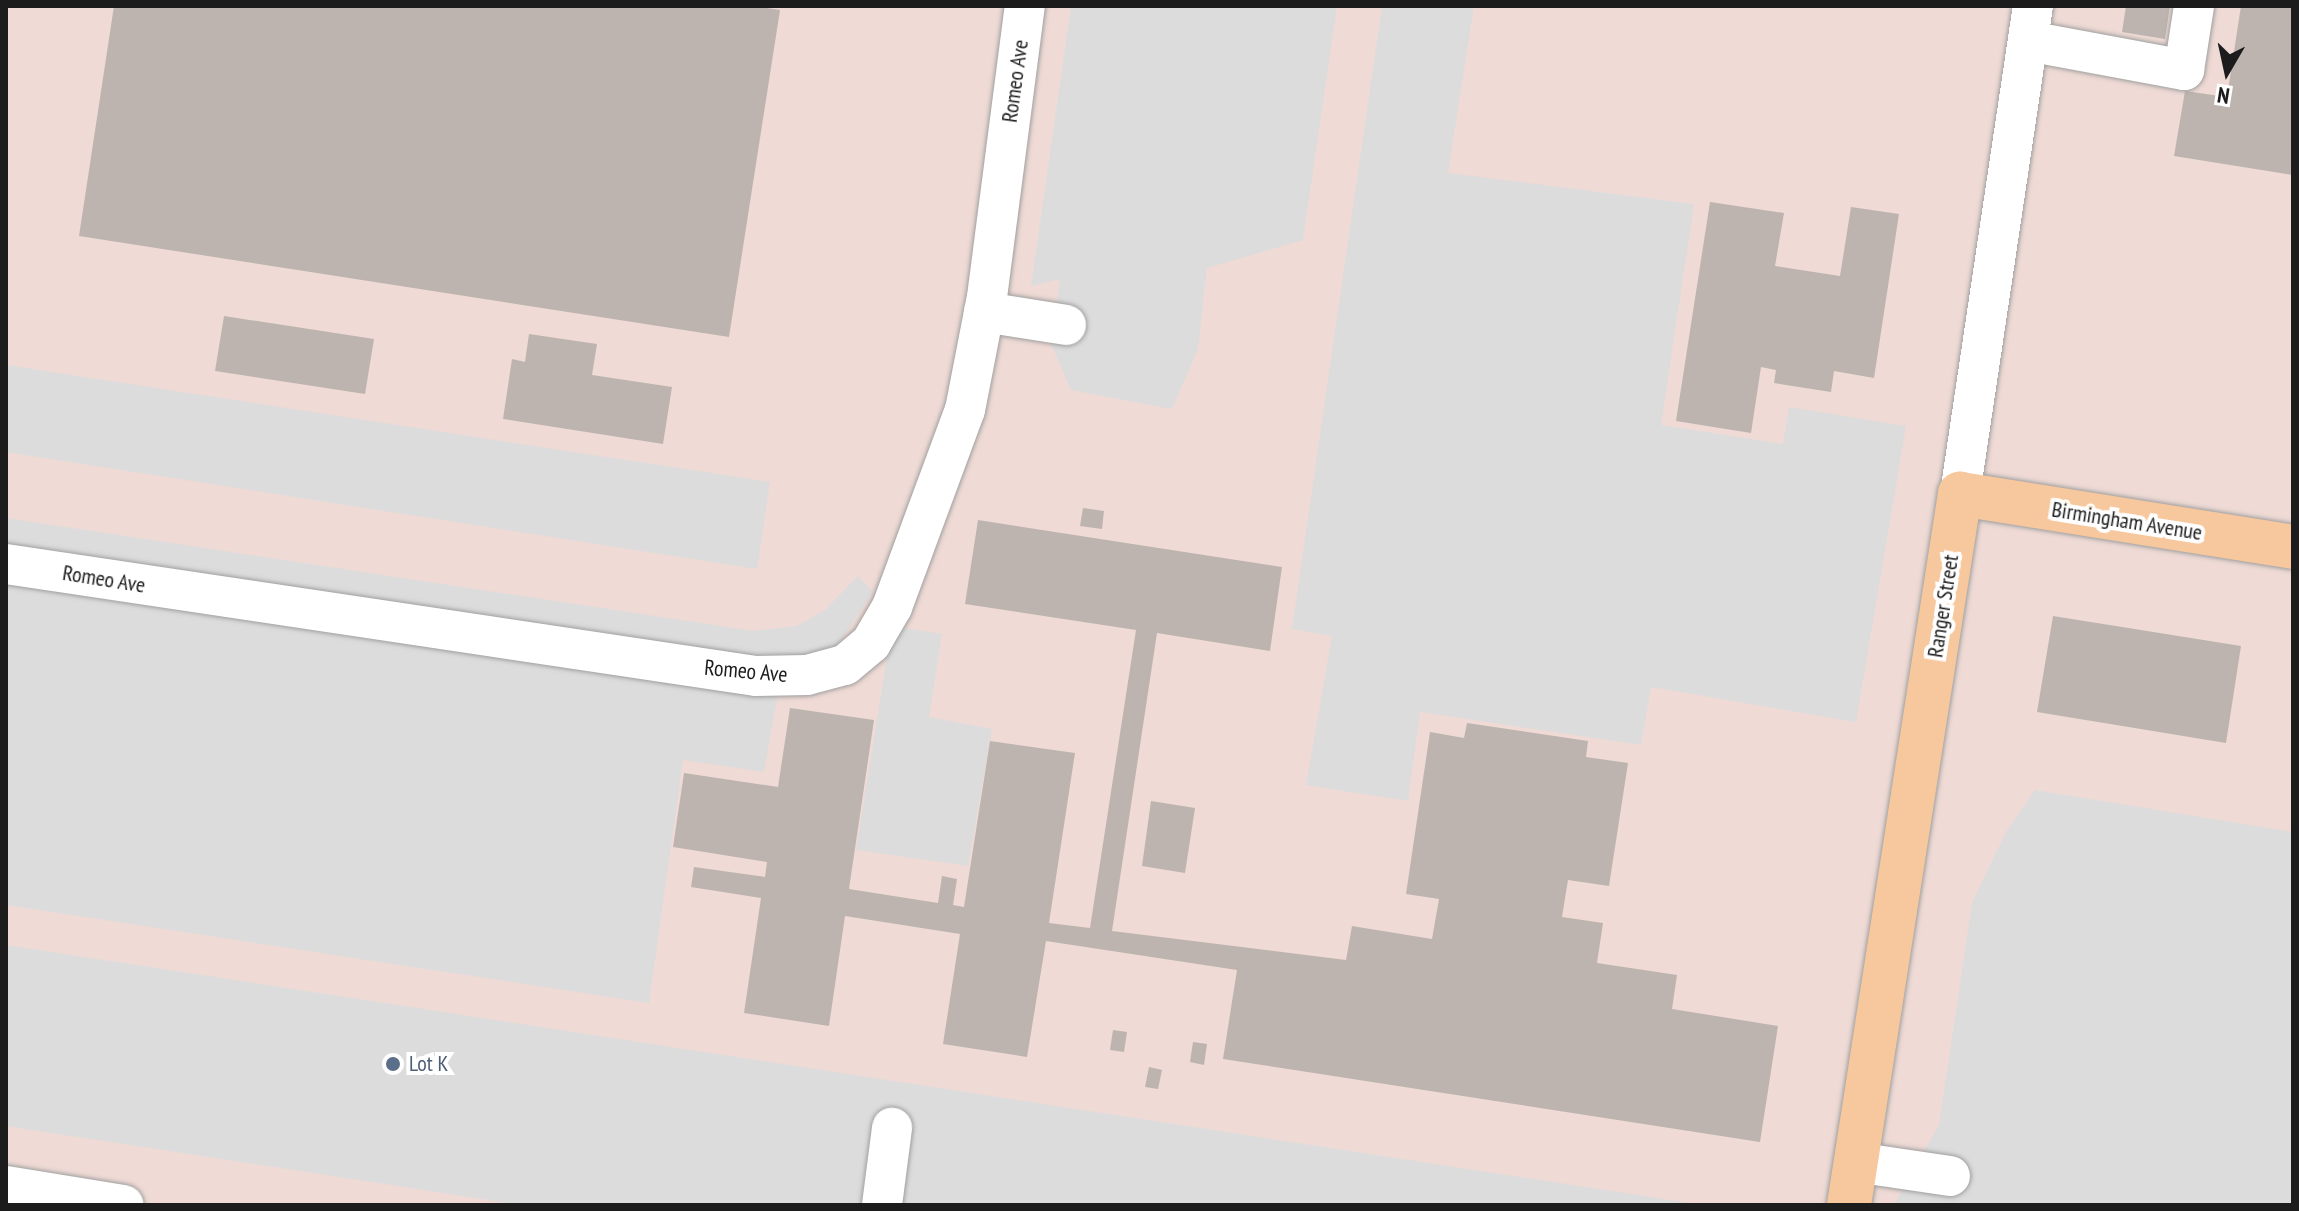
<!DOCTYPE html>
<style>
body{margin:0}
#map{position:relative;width:2299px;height:1211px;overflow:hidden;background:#ede8e2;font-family:"PT Sans Narrow",sans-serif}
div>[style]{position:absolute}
.military>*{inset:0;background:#efdad5}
.parking>*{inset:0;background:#dcdcdc}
.building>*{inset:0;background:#bdb4af}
.roads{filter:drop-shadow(0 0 2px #a0a0a0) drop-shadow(0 0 2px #a0a0a0)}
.minor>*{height:40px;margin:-20px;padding:0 20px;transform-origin:20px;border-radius:20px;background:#fff}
.major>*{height:44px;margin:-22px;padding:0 22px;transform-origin:22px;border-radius:22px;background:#f7c89d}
.dots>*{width:22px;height:22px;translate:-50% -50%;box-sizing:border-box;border:4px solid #fff;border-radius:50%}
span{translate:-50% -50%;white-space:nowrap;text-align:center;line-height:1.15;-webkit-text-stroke:8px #fff;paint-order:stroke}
.street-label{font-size:22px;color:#1c1c1c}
.service-label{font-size:22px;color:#4e5e75}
.left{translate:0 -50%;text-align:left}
.frame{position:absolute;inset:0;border:8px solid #1c1c1c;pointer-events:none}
.north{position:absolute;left:2187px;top:32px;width:80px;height:80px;-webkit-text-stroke:6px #fff;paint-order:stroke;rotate:189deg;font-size:22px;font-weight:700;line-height:32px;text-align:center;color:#1c1c1c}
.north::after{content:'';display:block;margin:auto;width:28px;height:36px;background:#1c1c1c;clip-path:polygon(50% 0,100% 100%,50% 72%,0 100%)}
</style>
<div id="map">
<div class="military">
<i style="clip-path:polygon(6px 6px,2293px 6px,2293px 1205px,6px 1205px)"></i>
</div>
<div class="parking">
<i style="clip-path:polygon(1071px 6px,1337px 6px,1303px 240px,1207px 268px,1198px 349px,1172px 409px,1071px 390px,1051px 344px,1060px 279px,1031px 286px)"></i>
<i style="clip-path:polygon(1382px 6px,1474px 6px,1448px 173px,1694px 204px,1661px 425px,1783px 444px,1789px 407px,1906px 426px,1856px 722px,1651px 687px,1641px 745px,1420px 712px,1408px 801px,1306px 785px,1332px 636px,1292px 629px)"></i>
<i style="clip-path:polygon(6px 365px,770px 482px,757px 569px,6px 452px)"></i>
<i style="clip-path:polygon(6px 518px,754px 631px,797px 626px,826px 609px,858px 576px,873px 592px,806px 692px,778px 693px,764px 772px,683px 760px,649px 1003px,6px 905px)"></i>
<i style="clip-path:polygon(892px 626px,942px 634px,929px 717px,992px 729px,968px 866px,856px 850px)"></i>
<i style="clip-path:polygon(2035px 790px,2293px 832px,2293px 1205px,1894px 1205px,1939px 1125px,1972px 903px,2006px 832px)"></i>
<i style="clip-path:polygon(6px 945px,1703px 1205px,520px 1205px,456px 1195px,6px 1126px)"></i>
</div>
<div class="building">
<i style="clip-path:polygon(114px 6px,753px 6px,780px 10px,729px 337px,79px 236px)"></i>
<i style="clip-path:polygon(2126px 6px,2170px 6px,2165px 39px,2122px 32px)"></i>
<i style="clip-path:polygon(2241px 6px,2293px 6px,2293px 175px,2174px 156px,2185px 91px,2227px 97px)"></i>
<i style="clip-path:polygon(1710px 202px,1784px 213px,1775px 266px,1840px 276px,1851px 207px,1899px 214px,1874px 378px,1834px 371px,1831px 392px,1774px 383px,1776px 370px,1761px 367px,1751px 433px,1676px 421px)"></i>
<i style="clip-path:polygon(224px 316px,374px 339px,365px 394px,215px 371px)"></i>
<i style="clip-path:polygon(529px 334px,597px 344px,592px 375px,672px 387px,663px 444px,503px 419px,512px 359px,525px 362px)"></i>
<i style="clip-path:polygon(1083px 508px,1104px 511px,1102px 529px,1080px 526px)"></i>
<i style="clip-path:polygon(978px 520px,1282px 567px,1270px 651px,1157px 633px,1112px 931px,1346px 960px,1352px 926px,1432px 939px,1439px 899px,1406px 894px,1430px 732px,1464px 738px,1467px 723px,1588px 741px,1586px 757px,1628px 763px,1609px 886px,1568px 880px,1562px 917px,1603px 923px,1597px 963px,1677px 975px,1672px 1009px,1778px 1026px,1760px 1142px,1223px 1059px,1237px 970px,1046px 941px,1027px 1057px,943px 1044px,960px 934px,845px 916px,829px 1026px,744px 1013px,761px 898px,691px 887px,694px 867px,765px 877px,767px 862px,673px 847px,684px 773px,778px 787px,790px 708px,874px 720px,849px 889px,938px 903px,942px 876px,957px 879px,953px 905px,964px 907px,990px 741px,1075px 753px,1049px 923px,1090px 928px,1136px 630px,965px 604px)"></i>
<i style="clip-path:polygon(2053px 616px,2241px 646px,2226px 743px,2037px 712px)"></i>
<i style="clip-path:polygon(1151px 801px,1195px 808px,1185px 873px,1142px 866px)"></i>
<i style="clip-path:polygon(1113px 1030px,1127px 1032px,1124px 1052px,1110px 1050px)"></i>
<i style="clip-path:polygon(1193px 1042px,1207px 1044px,1204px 1065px,1190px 1062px)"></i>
<i style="clip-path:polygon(1149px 1067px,1162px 1070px,1158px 1089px,1145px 1087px)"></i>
</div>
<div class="roads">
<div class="minor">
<i style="left:2028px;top:41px;width:159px;rotate:10.5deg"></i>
<i style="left:2184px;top:70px;width:65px;rotate:-81.1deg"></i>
<i style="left:984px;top:312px;width:83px;rotate:9deg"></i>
<i style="left:1960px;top:494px;width:493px;rotate:-81.5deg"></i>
<i style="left:6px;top:564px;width:758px;rotate:8.49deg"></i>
<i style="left:756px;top:676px;width:51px;rotate:-1.1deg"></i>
<i style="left:807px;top:675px;width:39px;rotate:-15deg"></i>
<i style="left:845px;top:665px;width:34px;rotate:-40deg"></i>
<i style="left:871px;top:643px;width:42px;rotate:-59.7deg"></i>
<i style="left:892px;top:607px;width:210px;rotate:-69.7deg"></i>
<i style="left:965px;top:410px;width:115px;rotate:-79deg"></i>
<i style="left:987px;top:297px;width:293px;rotate:-82.6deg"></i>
<i style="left:1855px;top:1162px;width:96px;rotate:8.4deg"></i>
<i style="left:6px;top:1186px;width:119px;rotate:9.2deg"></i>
<i style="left:882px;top:1205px;width:78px;rotate:-82.6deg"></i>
</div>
<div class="major">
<i style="left:1849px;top:1205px;width:720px;rotate:-81.13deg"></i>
<i style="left:1960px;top:494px;width:337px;rotate:9deg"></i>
</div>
</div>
<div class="dots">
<i style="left:393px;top:1064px;background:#5c6f8a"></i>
</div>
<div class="street-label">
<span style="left:1015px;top:81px;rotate:-82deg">Romeo Ave</span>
<span style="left:2127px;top:521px;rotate:9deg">Birmingham Avenue</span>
<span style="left:104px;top:579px;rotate:9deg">Romeo Ave</span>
<span style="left:1943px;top:606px;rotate:-81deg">Ranger Street</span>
<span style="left:746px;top:671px;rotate:5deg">Romeo Ave</span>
</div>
<div class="service-label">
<span class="left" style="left:409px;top:1064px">Lot K</span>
</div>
<div class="frame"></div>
<div class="north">N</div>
</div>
